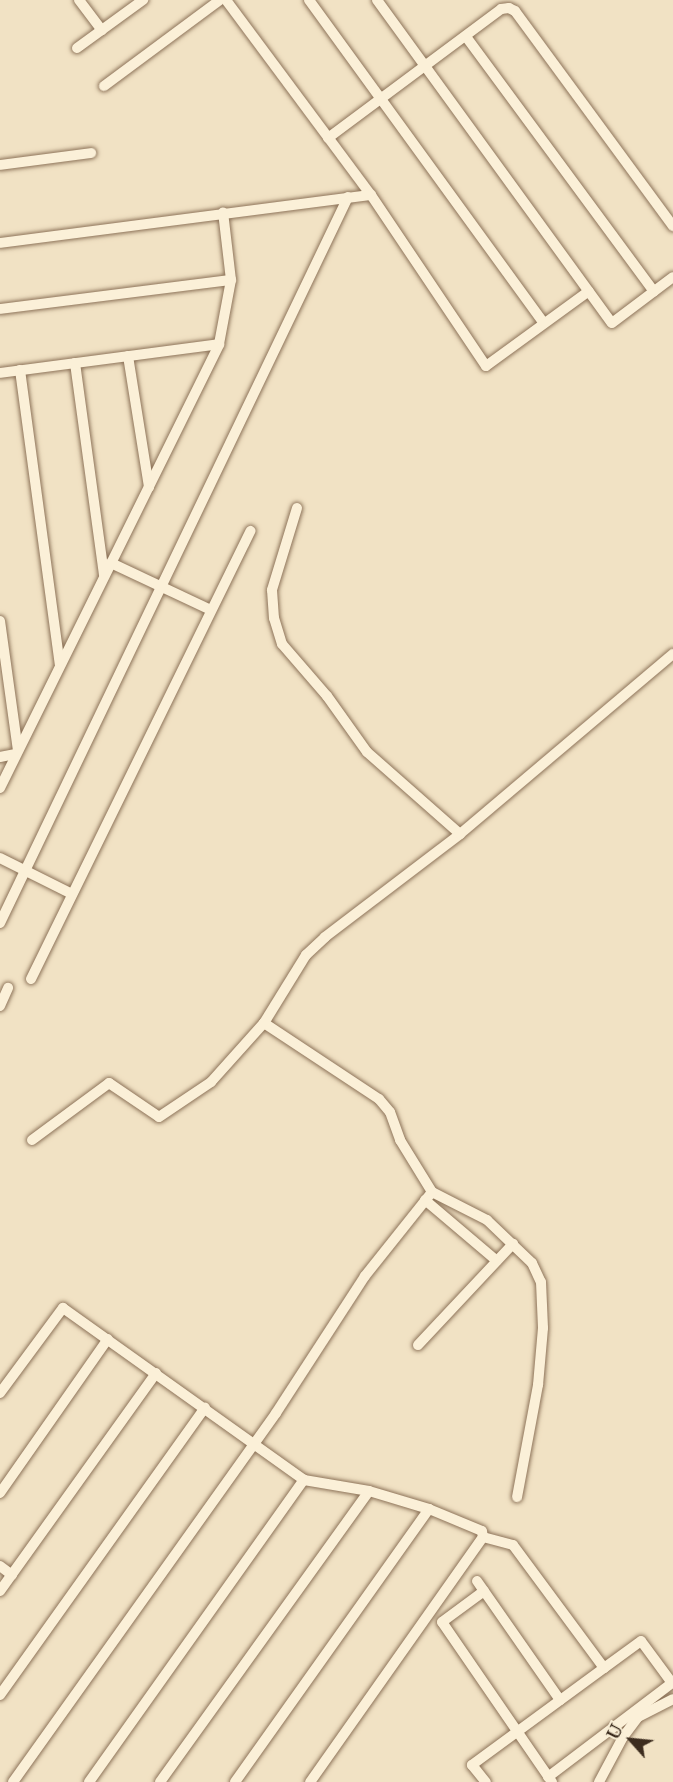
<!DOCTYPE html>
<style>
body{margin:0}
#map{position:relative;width:673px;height:1782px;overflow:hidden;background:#f1e2c4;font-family:"Libre Baskerville",serif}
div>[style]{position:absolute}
.roads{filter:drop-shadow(0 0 2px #8d7359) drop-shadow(0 0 2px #8d7359)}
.street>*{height:10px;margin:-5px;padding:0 5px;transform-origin:5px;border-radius:5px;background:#fbf0d8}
span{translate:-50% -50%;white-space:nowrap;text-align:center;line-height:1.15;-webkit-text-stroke:4.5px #f8edd4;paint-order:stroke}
.north{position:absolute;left:601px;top:1710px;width:60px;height:60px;-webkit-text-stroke:4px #f8edd4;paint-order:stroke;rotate:297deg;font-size:16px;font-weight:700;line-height:24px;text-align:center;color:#3c2c1e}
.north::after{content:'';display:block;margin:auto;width:21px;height:27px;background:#3c2c1e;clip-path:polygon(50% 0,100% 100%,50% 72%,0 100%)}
</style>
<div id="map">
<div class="roads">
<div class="street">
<i style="left:79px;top:0;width:38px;rotate:53deg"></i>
<i style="left:226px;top:0;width:243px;rotate:53.4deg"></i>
<i style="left:371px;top:195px;width:206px;rotate:56.1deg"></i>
<i style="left:486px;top:366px;width:127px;rotate:-36.1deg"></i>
<i style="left:309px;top:0;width:399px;rotate:54deg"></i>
<i style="left:377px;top:0;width:399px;rotate:54deg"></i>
<i style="left:612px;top:323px;width:76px;rotate:-37deg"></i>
<i style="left:467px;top:38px;width:315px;rotate:53.6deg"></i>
<i style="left:77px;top:48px;width:82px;rotate:-36deg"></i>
<i style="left:104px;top:86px;width:144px;rotate:-36.6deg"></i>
<i style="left:328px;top:138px;width:216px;rotate:-36.7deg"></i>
<i style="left:501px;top:9px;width:8px;rotate:-7deg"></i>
<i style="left:509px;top:8px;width:7px;rotate:27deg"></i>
<i style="left:515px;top:11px;width:267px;rotate:53.7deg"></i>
<i style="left:0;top:165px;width:92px;rotate:-7.5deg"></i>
<i style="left:0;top:243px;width:374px;rotate:-7.4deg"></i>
<i style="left:0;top:309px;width:233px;rotate:-7.2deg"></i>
<i style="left:128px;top:356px;width:133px;rotate:80.9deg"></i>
<i style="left:75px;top:363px;width:214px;rotate:82.2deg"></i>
<i style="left:20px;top:370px;width:297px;rotate:82.3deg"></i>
<i style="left:0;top:373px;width:221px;rotate:-7.5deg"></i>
<i style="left:297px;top:508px;width:86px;rotate:107deg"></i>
<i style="left:272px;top:590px;width:28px;rotate:86deg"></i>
<i style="left:274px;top:618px;width:27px;rotate:73deg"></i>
<i style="left:282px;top:644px;width:69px;rotate:49.1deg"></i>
<i style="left:327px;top:696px;width:69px;rotate:54.5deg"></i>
<i style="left:367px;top:752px;width:124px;rotate:41.4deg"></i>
<i style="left:111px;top:563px;width:110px;rotate:25.2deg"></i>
<i style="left:0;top:621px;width:130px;rotate:82.1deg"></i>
<i style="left:0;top:757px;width:16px;rotate:-11deg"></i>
<i style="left:0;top:788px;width:495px;rotate:-63.7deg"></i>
<i style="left:219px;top:344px;width:65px;rotate:-79.4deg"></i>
<i style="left:231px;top:280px;width:68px;rotate:-96.7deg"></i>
<i style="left:0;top:858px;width:80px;rotate:26.6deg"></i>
<i style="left:0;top:923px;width:805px;rotate:-64.39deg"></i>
<i style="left:31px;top:979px;width:499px;rotate:-63.9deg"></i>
<i style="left:0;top:1006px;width:20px;rotate:-66deg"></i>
<i style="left:264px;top:1023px;width:138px;rotate:33.5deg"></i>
<i style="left:379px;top:1099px;width:17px;rotate:50deg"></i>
<i style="left:390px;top:1112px;width:30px;rotate:70deg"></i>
<i style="left:400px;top:1140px;width:61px;rotate:58.4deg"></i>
<i style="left:432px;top:1192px;width:62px;rotate:27deg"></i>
<i style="left:487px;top:1220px;width:62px;rotate:43.7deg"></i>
<i style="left:532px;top:1263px;width:21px;rotate:65deg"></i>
<i style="left:541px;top:1282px;width:46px;rotate:87.5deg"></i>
<i style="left:543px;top:1328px;width:57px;rotate:95deg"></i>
<i style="left:538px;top:1385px;width:114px;rotate:100.6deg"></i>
<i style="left:32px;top:1140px;width:96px;rotate:-36.5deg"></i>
<i style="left:109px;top:1083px;width:60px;rotate:34.2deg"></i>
<i style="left:159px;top:1117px;width:63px;rotate:-33.9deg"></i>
<i style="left:211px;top:1082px;width:79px;rotate:-48.1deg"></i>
<i style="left:264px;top:1023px;width:80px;rotate:-58.3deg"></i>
<i style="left:306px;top:955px;width:26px;rotate:-43deg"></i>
<i style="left:325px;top:937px;width:170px;rotate:-37.3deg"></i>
<i style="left:460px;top:834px;width:279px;rotate:-40.2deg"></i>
<i style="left:425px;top:1200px;width:94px;rotate:40.3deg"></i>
<i style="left:418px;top:1345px;width:139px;rotate:-46.8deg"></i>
<i style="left:0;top:1393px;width:106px;rotate:-53.5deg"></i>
<i style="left:63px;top:1308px;width:296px;rotate:35.5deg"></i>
<i style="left:304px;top:1480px;width:66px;rotate:9.6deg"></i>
<i style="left:369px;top:1491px;width:63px;rotate:16.7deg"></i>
<i style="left:429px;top:1509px;width:57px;rotate:22.5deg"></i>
<i style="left:482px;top:1531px;width:6px;rotate:81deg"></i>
<i style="left:483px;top:1537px;width:300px;rotate:125.2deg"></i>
<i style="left:0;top:1493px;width:188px;rotate:-55deg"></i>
<i style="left:483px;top:1537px;width:31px;rotate:15deg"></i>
<i style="left:513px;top:1545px;width:153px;rotate:53.5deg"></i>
<i style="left:604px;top:1668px;width:164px;rotate:143.7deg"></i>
<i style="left:472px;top:1765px;width:22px;rotate:51deg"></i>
<i style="left:0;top:1566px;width:15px;rotate:37deg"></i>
<i style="left:477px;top:1581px;width:12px;rotate:55deg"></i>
<i style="left:0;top:1591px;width:268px;rotate:-54.4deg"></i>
<i style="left:0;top:1695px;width:353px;rotate:-54.5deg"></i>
<i style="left:548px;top:1777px;width:156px;rotate:-37.2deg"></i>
<i style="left:672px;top:1683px;width:52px;rotate:-126.4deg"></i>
<i style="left:641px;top:1641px;width:46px;rotate:143.9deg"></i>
<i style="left:13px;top:1782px;width:453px;rotate:-54.5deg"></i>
<i style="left:276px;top:1413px;width:163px;rotate:-57deg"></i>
<i style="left:365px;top:1276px;width:107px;rotate:-51.4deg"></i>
<i style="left:89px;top:1782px;width:371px;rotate:-54.6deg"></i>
<i style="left:160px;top:1782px;width:358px;rotate:-54.3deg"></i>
<i style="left:235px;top:1782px;width:335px;rotate:-54.6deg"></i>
<i style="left:552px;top:1782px;width:194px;rotate:-124.5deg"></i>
<i style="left:442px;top:1622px;width:52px;rotate:-36.4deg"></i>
<i style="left:484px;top:1591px;width:133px;rotate:55.1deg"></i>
<i style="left:599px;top:1782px;width:51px;rotate:-61.9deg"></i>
<i style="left:623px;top:1737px;width:25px;rotate:-53deg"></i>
<i style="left:638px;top:1717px;width:39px;rotate:-27deg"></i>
</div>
</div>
<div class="north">U</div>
</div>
